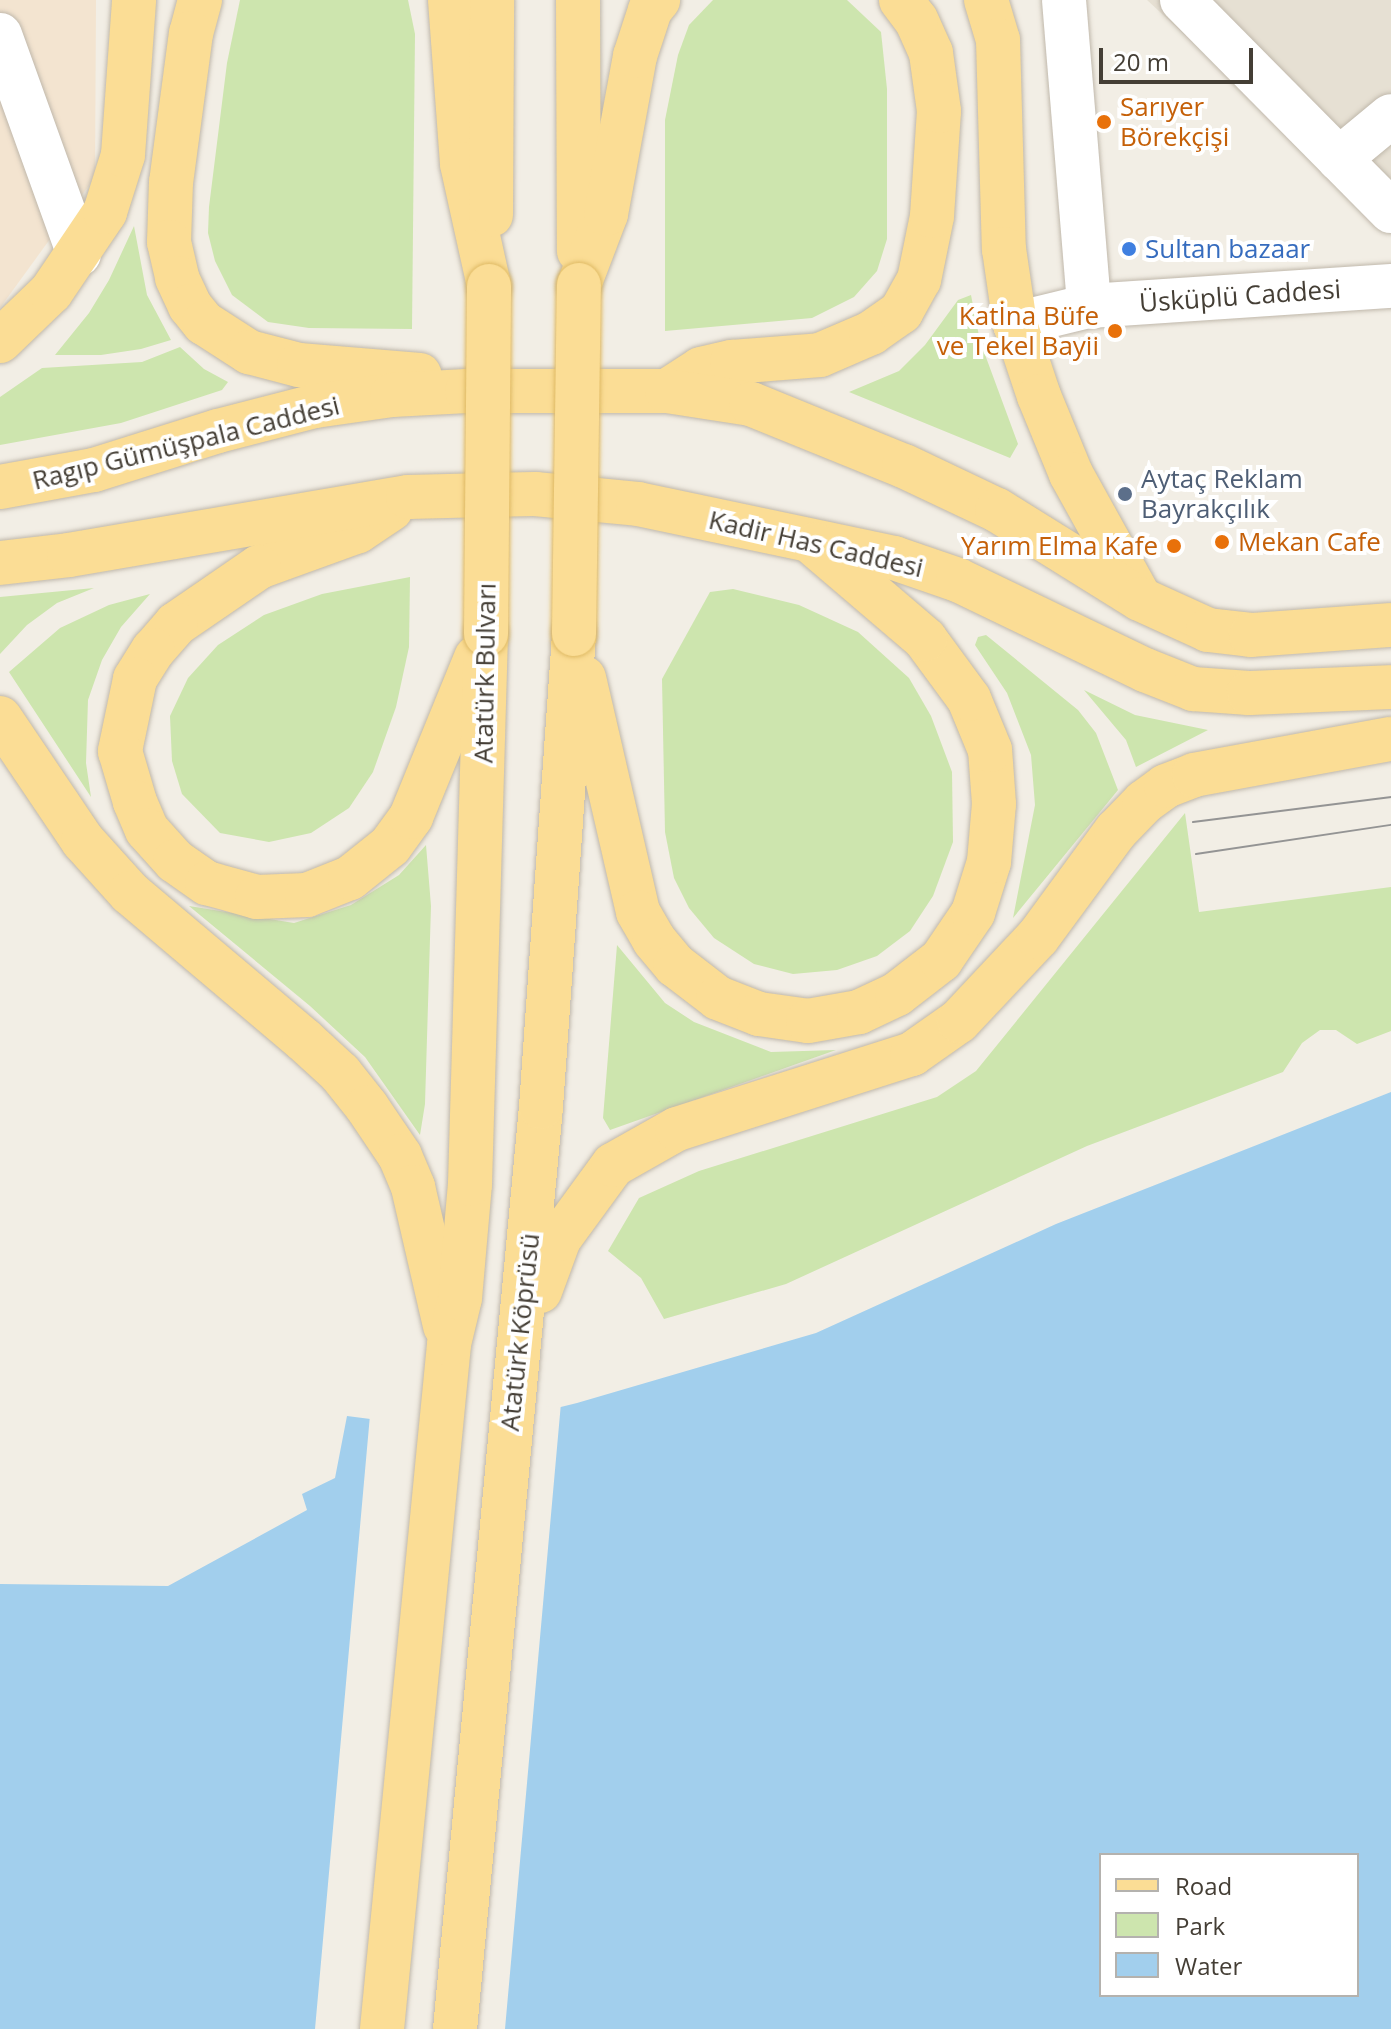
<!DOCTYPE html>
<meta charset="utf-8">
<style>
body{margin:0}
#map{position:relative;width:1391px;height:2029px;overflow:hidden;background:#f2eee5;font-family:"Open Sans",sans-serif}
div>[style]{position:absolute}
.residential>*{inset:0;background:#e6e0d3}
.commercial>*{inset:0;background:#f3e4d0}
.green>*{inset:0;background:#cde5ae}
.water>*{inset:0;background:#a2cfed}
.pier>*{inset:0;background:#f2eee5}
.roads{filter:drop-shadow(0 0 2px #c0b8ab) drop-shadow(0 0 2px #c0b8ab)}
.minor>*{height:44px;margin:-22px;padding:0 22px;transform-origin:22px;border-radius:22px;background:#fff}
.major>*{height:44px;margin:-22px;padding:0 22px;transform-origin:22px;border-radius:22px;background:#fbdd95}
.tram>*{height:2px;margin:-1px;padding:0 1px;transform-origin:1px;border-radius:1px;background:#949494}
.bridges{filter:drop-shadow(0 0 2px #dfba65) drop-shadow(0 0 2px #dfba65)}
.major-bridge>*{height:44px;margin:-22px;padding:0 22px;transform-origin:22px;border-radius:22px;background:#fbdd95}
.dots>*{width:22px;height:22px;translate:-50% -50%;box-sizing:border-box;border:4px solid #fff;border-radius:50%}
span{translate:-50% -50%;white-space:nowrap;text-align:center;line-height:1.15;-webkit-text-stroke:8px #fff;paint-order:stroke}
.food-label{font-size:26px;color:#c56008}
.left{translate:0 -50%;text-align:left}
.right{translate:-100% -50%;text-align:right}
.shop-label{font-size:26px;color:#366cbe}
.street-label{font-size:26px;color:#443e35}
.service-label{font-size:26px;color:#4e5e75}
.legend{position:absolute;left:1099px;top:1853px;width:260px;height:144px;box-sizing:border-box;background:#fff;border:2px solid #b4b2ae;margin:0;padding:10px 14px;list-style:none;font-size:24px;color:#443e35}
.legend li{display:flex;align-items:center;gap:16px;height:40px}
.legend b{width:40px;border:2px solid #b4b2ae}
.scale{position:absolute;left:1099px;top:48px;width:154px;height:36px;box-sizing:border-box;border:4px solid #443e35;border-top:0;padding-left:10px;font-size:24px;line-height:28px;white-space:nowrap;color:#443e35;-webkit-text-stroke:6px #fff;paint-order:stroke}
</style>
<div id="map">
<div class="residential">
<i style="clip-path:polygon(1147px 0,1391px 0,1391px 226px)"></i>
</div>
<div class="commercial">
<i style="clip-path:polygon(0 0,96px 0,95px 177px,0 308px)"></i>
</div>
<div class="green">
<i style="clip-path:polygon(240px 0,408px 0,415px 34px,412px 329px,309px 328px,268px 322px,232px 295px,215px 261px,208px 233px,209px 207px,227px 63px)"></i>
<i style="clip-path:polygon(713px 0,847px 0,881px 32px,887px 89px,887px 239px,877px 271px,854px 297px,812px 318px,665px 331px,665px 120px,678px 55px,689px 25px)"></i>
<i style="clip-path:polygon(134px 226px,147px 295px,171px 340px,141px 349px,101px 355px,55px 355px,89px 313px,109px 280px)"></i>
<i style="clip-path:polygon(971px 295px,980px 341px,1018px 444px,1010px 458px,849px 392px,899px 371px,925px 345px,958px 300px)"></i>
<i style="clip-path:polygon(180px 347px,204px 369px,228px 382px,222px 390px,121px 423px,0 445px,0 397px,42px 368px,142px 362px)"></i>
<i style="clip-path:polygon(410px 577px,409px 647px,396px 707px,373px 772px,349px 808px,311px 833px,269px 842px,220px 833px,182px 794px,172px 761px,170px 716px,188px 678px,218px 645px,264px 615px,322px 594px)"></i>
<i style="clip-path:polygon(94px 588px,57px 603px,27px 625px,0 654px,0 597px)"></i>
<i style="clip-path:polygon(733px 589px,799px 605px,858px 632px,909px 678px,931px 716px,952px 772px,953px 842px,933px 896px,910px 931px,877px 956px,837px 970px,793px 974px,754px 964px,714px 938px,689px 908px,674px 878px,665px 832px,662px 679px,710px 592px)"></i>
<i style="clip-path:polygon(150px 594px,121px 627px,102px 660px,88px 700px,86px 763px,91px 797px,9px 672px,60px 628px,109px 605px)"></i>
<i style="clip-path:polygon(986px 635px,1078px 710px,1096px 733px,1118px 790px,1013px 918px,1035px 805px,1031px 755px,1007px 693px,975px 645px,978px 637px)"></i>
<i style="clip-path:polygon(1084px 690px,1135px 715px,1208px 730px,1136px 767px,1126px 740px)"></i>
<i style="clip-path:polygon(1185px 813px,1199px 912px,1391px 887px,1391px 1031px,1357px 1044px,1336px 1030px,1320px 1030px,1302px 1043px,1283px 1072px,1087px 1146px,786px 1284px,664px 1319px,641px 1278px,608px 1251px,639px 1198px,699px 1171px,937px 1097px,976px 1071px)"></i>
<i style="clip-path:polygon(426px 845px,431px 906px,425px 1104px,420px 1135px,365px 1057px,310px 1006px,189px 906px,294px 923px,351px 905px,399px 875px)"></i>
<i style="clip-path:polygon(617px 945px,665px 1003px,694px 1022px,771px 1052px,836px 1050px,610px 1130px,603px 1118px)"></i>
</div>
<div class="water">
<i style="clip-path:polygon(evenodd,1391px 1092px,1391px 2029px,0 2029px,0 1584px,168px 1586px,307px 1510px,302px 1494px,335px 1478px,347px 1416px,464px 1431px,577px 1403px,816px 1333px,1056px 1224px,1391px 1092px,1101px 1855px,1357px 1855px,1357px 1995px,1101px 1995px,1101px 1855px)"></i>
</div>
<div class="pier">
<i style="clip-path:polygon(561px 1403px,505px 2029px,315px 2029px,370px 1415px,464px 1427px)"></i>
</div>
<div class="roads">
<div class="minor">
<i style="left:1064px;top:0;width:307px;rotate:85.3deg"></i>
<i style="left:1182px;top:0;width:297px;rotate:45.3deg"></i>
<i style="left:0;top:35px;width:233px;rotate:70.2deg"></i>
<i style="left:1339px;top:159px;width:67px;rotate:-39.6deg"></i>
<i style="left:1015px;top:324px;width:76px;rotate:-13.7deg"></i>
<i style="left:1089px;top:306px;width:303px;rotate:-3.8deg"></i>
</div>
<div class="major">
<i style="left:200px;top:0;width:34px;rotate:105deg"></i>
<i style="left:191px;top:33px;width:150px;rotate:97.6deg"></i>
<i style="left:171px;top:182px;width:60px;rotate:91.9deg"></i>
<i style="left:169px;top:242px;width:37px;rotate:77deg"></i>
<i style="left:177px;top:278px;width:31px;rotate:65deg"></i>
<i style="left:190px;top:306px;width:22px;rotate:51deg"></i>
<i style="left:204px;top:323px;width:54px;rotate:32.8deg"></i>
<i style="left:249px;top:352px;width:52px;rotate:14.6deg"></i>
<i style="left:299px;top:365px;width:121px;rotate:4.7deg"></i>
<i style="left:450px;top:0;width:164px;rotate:85.8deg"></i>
<i style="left:462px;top:164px;width:125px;rotate:77.5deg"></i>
<i style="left:578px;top:0;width:251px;rotate:89.8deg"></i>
<i style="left:986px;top:0;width:42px;rotate:73.3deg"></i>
<i style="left:998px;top:40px;width:209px;rotate:88.4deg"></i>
<i style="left:1004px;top:249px;width:76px;rotate:81.7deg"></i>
<i style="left:1015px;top:324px;width:76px;rotate:71.6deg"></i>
<i style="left:1039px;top:396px;width:84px;rotate:67.7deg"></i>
<i style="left:1071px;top:474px;width:136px;rotate:61deg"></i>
<i style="left:491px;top:215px;width:215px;rotate:-89.7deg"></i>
<i style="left:579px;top:285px;width:76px;rotate:-69.2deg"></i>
<i style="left:606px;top:214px;width:161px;rotate:-79.6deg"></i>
<i style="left:635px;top:56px;width:48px;rotate:-71.9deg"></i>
<i style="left:650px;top:10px;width:13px;rotate:-51deg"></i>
<i style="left:0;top:341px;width:71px;rotate:-43.9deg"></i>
<i style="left:51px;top:292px;width:97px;rotate:-56deg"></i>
<i style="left:105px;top:212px;width:60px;rotate:-72.5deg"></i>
<i style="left:123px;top:155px;width:155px;rotate:-85.9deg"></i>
<i style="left:667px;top:391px;width:40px;rotate:-32.9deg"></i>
<i style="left:701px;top:369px;width:32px;rotate:-13deg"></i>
<i style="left:732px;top:362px;width:88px;rotate:-4.5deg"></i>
<i style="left:820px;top:355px;width:56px;rotate:-23.3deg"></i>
<i style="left:871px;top:333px;width:37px;rotate:-35deg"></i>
<i style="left:901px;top:312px;width:37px;rotate:-61deg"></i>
<i style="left:919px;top:280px;width:65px;rotate:-78.5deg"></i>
<i style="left:932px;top:216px;width:105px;rotate:-86.2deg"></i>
<i style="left:939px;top:111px;width:59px;rotate:-97.9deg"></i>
<i style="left:931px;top:53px;width:36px;rotate:-114deg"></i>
<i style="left:916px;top:20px;width:25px;rotate:-127deg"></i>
<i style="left:0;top:487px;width:96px;rotate:-10.3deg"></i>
<i style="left:94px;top:470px;width:130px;rotate:-17.5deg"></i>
<i style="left:218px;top:431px;width:100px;rotate:-14.5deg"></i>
<i style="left:315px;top:406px;width:78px;rotate:-8.1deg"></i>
<i style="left:392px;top:395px;width:75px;rotate:-3.1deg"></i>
<i style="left:467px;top:391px;width:200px"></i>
<i style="left:667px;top:391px;width:85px;rotate:8.8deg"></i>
<i style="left:751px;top:404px;width:165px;rotate:22.1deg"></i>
<i style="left:904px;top:466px;width:103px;rotate:25.3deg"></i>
<i style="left:997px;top:510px;width:168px;rotate:31.9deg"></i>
<i style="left:1140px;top:599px;width:75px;rotate:24.5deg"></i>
<i style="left:1208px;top:630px;width:43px;rotate:6.6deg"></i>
<i style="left:1251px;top:635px;width:140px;rotate:-4.1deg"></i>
<i style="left:391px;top:509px;width:40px;rotate:146deg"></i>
<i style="left:358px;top:531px;width:105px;rotate:160deg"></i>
<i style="left:259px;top:567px;width:101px;rotate:145.5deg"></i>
<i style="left:176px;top:624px;width:35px;rotate:131deg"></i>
<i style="left:153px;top:650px;width:34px;rotate:122deg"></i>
<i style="left:135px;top:679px;width:74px;rotate:101.8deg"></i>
<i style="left:120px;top:751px;width:53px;rotate:73.6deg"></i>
<i style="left:135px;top:802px;width:30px;rotate:67deg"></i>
<i style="left:147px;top:830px;width:42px;rotate:47.9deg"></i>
<i style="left:175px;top:861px;width:39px;rotate:35deg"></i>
<i style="left:207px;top:883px;width:52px;rotate:15.6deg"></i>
<i style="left:257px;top:897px;width:50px;rotate:-2.3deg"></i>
<i style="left:307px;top:895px;width:46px;rotate:-21.6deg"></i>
<i style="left:350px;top:878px;width:51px;rotate:-38.7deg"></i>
<i style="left:390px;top:846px;width:36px;rotate:-54deg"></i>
<i style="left:411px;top:817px;width:172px;rotate:-67.8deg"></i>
<i style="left:0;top:563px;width:69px;rotate:-6.6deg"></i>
<i style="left:69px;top:555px;width:344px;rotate:-9.7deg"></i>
<i style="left:408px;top:497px;width:127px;rotate:-1.4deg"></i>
<i style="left:535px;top:494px;width:103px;rotate:5.5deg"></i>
<i style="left:638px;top:504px;width:262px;rotate:11.9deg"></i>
<i style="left:894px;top:558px;width:68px;rotate:19deg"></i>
<i style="left:958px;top:580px;width:208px;rotate:25.7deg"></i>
<i style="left:1145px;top:670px;width:52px;rotate:21.6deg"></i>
<i style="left:1193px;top:689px;width:56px;rotate:4.1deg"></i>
<i style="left:1249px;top:693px;width:142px;rotate:-2.4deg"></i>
<i style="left:584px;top:678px;width:240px;rotate:77deg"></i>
<i style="left:638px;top:912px;width:32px;rotate:60deg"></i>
<i style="left:654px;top:940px;width:33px;rotate:50deg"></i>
<i style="left:675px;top:965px;width:54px;rotate:37.5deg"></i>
<i style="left:718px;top:998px;width:44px;rotate:21.3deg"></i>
<i style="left:759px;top:1014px;width:49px;rotate:8.1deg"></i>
<i style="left:808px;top:1021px;width:52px;rotate:-10deg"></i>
<i style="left:859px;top:1012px;width:42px;rotate:-25.3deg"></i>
<i style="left:897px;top:994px;width:56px;rotate:-37.7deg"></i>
<i style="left:941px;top:960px;width:57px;rotate:-55.8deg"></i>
<i style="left:973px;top:913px;width:53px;rotate:-72.6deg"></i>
<i style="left:989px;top:862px;width:58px;rotate:-85.1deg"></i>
<i style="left:994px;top:804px;width:54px;rotate:-94.2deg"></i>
<i style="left:990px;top:750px;width:55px;rotate:-112.4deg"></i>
<i style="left:969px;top:699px;width:74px;rotate:-126.3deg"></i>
<i style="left:925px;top:639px;width:145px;rotate:-139.5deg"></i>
<i style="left:0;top:718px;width:148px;rotate:56deg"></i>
<i style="left:83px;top:841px;width:70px;rotate:47.9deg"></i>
<i style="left:130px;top:893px;width:228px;rotate:40.2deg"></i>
<i style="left:304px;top:1040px;width:49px;rotate:42.5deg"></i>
<i style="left:340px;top:1073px;width:43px;rotate:51.5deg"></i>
<i style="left:367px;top:1107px;width:59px;rotate:56deg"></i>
<i style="left:400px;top:1156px;width:34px;rotate:67deg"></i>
<i style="left:413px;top:1187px;width:143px;rotate:77deg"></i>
<i style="left:540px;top:1291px;width:55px;rotate:-69.9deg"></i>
<i style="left:559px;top:1239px;width:92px;rotate:-53.9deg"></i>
<i style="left:613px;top:1165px;width:73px;rotate:-29.4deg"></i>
<i style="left:677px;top:1129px;width:247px;rotate:-17.7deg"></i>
<i style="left:912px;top:1054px;width:57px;rotate:-35.1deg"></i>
<i style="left:959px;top:1021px;width:115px;rotate:-46.8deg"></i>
<i style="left:1038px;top:937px;width:132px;rotate:-53.7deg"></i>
<i style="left:1116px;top:831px;width:40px;rotate:-46deg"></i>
<i style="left:1144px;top:802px;width:27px;rotate:-36deg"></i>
<i style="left:1166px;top:786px;width:30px;rotate:-21deg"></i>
<i style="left:1194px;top:775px;width:200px;rotate:-10.4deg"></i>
<i style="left:382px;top:2029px;width:688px;rotate:-84.41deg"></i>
<i style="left:449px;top:1344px;width:47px;rotate:-76.6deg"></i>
<i style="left:460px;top:1298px;width:114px;rotate:-85deg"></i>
<i style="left:470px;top:1184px;width:550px;rotate:-88.33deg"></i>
<i style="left:455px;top:2029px;width:926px;rotate:-84.67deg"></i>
<i style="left:541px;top:1107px;width:474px;rotate:-86deg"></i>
</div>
</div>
<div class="tram">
<i style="left:1193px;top:822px;width:200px;rotate:-7.2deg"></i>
<i style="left:1196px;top:854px;width:197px;rotate:-8.5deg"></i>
</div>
<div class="bridges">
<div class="major-bridge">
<i style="left:486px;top:634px;width:348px;rotate:-89.5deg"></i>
<i style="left:574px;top:634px;width:349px;rotate:-89.2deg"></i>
</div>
</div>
<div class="dots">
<i style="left:1104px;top:122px;background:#e8710a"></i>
<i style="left:1129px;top:249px;background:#3f7fe0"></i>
<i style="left:1115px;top:331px;background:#e8710a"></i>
<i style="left:1125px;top:494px;background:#5c6f8a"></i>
<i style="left:1222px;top:542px;background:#e8710a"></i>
<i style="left:1174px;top:546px;background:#e8710a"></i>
</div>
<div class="food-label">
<span class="left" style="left:1120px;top:122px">Sarıyer<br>Börekçişi</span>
<span class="right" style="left:1099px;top:331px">Katİna Büfe<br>ve Tekel Bayii</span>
<span class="left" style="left:1238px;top:542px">Mekan Cafe</span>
<span class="right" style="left:1158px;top:546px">Yarım Elma Kafe</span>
</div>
<div class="shop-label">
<span class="left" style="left:1145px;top:249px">Sultan bazaar</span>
</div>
<div class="street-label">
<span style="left:1240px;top:296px;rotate:-4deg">Üsküplü Caddesi</span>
<span style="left:186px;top:443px;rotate:-14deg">Ragıp Gümüşpala Caddesi</span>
<span style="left:816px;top:544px;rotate:13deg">Kadir Has Caddesi</span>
<span style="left:485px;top:673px;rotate:-89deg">Atatürk Bulvarı</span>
<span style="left:520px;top:1332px;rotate:-84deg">Atatürk Köprüsü</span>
</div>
<div class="service-label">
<span class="left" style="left:1141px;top:494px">Aytaç Reklam<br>Bayrakçılık</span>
</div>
<ul class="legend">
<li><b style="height:10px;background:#fbdd95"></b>Road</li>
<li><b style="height:22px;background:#cde5ae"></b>Park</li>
<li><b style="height:22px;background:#a2cfed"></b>Water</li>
</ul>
<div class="scale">20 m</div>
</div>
